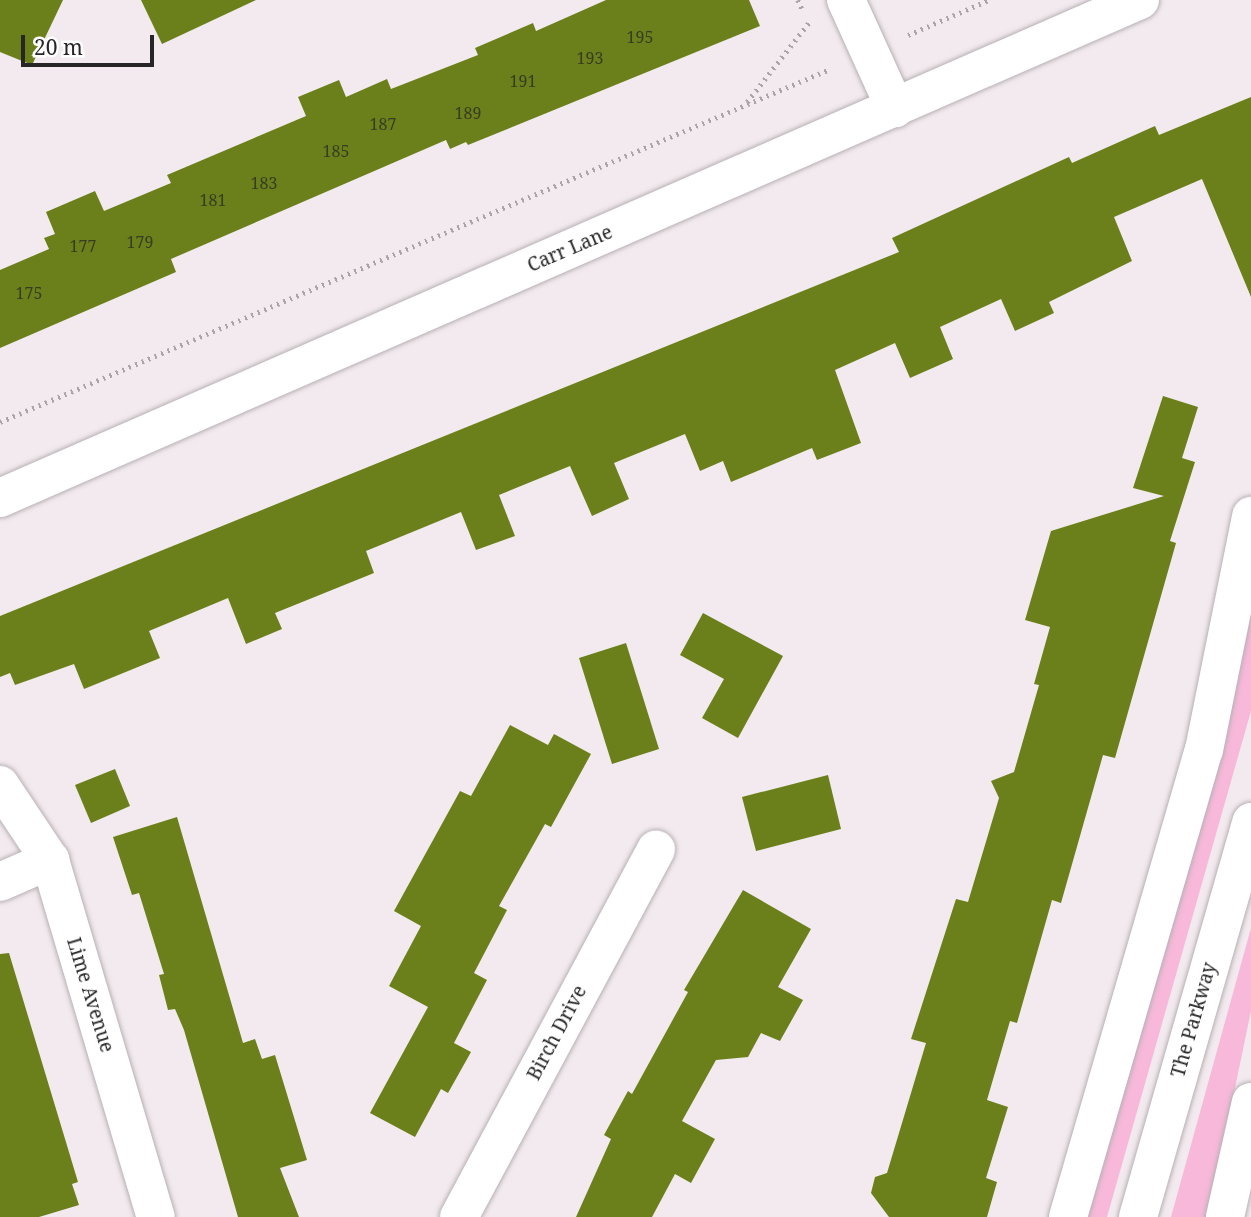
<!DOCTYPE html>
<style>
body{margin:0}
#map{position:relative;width:1251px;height:1217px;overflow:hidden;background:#f2eaee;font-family:"Noto Serif",serif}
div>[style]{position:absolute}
.green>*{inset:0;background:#f7b8da}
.building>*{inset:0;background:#6b801a}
.path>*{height:4.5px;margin-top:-2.25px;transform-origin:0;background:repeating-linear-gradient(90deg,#aaa4a7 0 2px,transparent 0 7px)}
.roads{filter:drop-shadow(0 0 2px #b8b0b4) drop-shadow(0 0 2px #b8b0b4)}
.minor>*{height:38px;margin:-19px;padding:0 19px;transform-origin:19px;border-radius:19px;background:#fff}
span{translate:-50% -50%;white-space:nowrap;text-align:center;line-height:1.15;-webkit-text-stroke:5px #fff;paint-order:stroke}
.number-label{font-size:16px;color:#383c23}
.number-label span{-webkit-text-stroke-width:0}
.street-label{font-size:19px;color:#272526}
.scale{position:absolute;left:21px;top:35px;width:133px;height:32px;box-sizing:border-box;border:4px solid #272526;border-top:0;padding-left:9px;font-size:21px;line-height:24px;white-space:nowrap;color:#272526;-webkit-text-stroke:5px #fff;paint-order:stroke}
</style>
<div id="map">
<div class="green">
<i style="clip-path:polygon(1251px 595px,1251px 711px,1107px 1217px,1085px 1217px)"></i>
<i style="clip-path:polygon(1251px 928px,1251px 1011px,1208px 1217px,1171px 1217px)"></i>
</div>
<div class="building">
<i style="clip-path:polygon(0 0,63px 0,32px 65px,0 52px)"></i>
<i style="clip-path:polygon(141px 0,256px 0,162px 44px)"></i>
<i style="clip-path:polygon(606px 0,749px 0,760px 26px,468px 145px,466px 142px,450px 149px,446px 140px,171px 259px,176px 272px,0 348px,0 270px,49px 249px,44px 238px,55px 234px,46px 212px,95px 191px,104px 211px,171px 183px,167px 175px,306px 116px,298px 97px,339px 80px,346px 97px,387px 79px,391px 89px,478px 55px,475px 48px,533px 23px,536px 31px)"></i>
<i style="clip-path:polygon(1251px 97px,1251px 297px,1202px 179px,1114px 217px,1132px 261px,1049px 302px,1054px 313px,1015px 331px,1001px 299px,940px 327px,953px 359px,910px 378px,895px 343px,835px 370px,861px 443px,817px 460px,812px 448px,731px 482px,723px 461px,700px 471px,685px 434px,614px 463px,629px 499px,592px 516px,570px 466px,499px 495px,515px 536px,476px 550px,461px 512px,366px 551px,374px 573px,275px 613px,282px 629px,246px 644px,228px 598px,149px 631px,160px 658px,84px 689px,74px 664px,15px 685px,10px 673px,0 677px,0 616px,899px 252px,892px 238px,1069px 157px,1072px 163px,1155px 126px,1159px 135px)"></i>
<i style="clip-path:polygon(1163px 396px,1198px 407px,1182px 458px,1195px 462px,1170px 541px,1176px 543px,1115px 758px,1103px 755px,1061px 903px,1052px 900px,1017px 1023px,1010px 1021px,987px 1100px,1008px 1107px,986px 1178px,997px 1182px,987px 1217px,889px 1217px,871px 1193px,875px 1177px,887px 1173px,926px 1043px,911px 1039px,956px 899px,968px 902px,999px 798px,991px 781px,1014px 772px,1039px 685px,1034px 684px,1050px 627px,1025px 620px,1051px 531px,1164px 496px,1133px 488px)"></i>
<i style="clip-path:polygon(703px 613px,783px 656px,738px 738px,702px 718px,724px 679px,680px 655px)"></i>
<i style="clip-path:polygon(626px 643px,659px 749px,612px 764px,579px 658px)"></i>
<i style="clip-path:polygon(510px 725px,548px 745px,554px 734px,591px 754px,551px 827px,545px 824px,499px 906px,507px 910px,474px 973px,487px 980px,454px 1043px,471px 1052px,448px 1093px,441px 1089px,415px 1137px,370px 1113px,428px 1007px,389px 986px,421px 926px,394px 911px,460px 791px,471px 796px)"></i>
<i style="clip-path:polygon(115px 769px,130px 806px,91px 823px,75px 785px)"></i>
<i style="clip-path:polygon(828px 775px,841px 829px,756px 851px,742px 797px)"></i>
<i style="clip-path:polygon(177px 817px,243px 1043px,255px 1039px,262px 1059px,275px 1055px,307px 1160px,280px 1168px,299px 1217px,238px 1217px,184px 1030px,175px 1009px,168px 1010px,159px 975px,164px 974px,139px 893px,132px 895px,113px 837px)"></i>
<i style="clip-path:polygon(743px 890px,811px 929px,778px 987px,803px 1000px,780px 1041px,761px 1033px,748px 1057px,716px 1060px,682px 1121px,715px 1139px,691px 1183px,675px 1174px,652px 1217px,576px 1217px,611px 1139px,604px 1135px,628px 1091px,632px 1094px,688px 992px,684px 990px)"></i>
<i style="clip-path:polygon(9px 953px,78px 1182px,72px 1184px,79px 1205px,39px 1217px,0 1217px,0 954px)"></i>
</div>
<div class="path">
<i style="left:798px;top:0;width:12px;rotate:66deg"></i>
<i style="left:908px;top:35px;width:88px;rotate:-23.4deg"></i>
<i style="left:747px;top:102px;width:103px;rotate:-52.1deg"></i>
<i style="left:0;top:422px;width:902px;rotate:-23.04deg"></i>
</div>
<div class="roads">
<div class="minor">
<i style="left:846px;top:0;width:119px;rotate:65.6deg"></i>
<i style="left:0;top:498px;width:1244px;rotate:-23.6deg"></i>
<i style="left:0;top:785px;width:90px;rotate:56.3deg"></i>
<i style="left:50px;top:860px;width:372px;rotate:73.5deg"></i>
<i style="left:0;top:882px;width:55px;rotate:-23.7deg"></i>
<i style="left:459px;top:1217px;width:417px;rotate:-61.8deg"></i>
<i style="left:1068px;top:1217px;width:486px;rotate:-73.8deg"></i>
<i style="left:1204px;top:750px;width:239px;rotate:-78.6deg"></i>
<i style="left:1138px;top:1217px;width:411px;rotate:-74deg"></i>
<i style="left:1225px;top:1217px;width:118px;rotate:-77.3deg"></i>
</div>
</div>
<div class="number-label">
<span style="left:640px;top:37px">195</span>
<span style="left:590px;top:58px">193</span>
<span style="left:523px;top:81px">191</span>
<span style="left:468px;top:113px">189</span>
<span style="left:383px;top:124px">187</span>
<span style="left:336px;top:151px">185</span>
<span style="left:264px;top:183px">183</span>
<span style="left:213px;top:200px">181</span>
<span style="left:140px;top:242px">179</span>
<span style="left:83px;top:246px">177</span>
<span style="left:29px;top:293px">175</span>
</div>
<div class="street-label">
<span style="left:570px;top:249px;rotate:-23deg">Carr Lane</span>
<span style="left:90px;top:995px;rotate:73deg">Lime Avenue</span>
<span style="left:1194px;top:1020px;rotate:-74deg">The Parkway</span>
<span style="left:557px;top:1033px;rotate:-62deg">Birch Drive</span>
</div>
<div class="scale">20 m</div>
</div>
